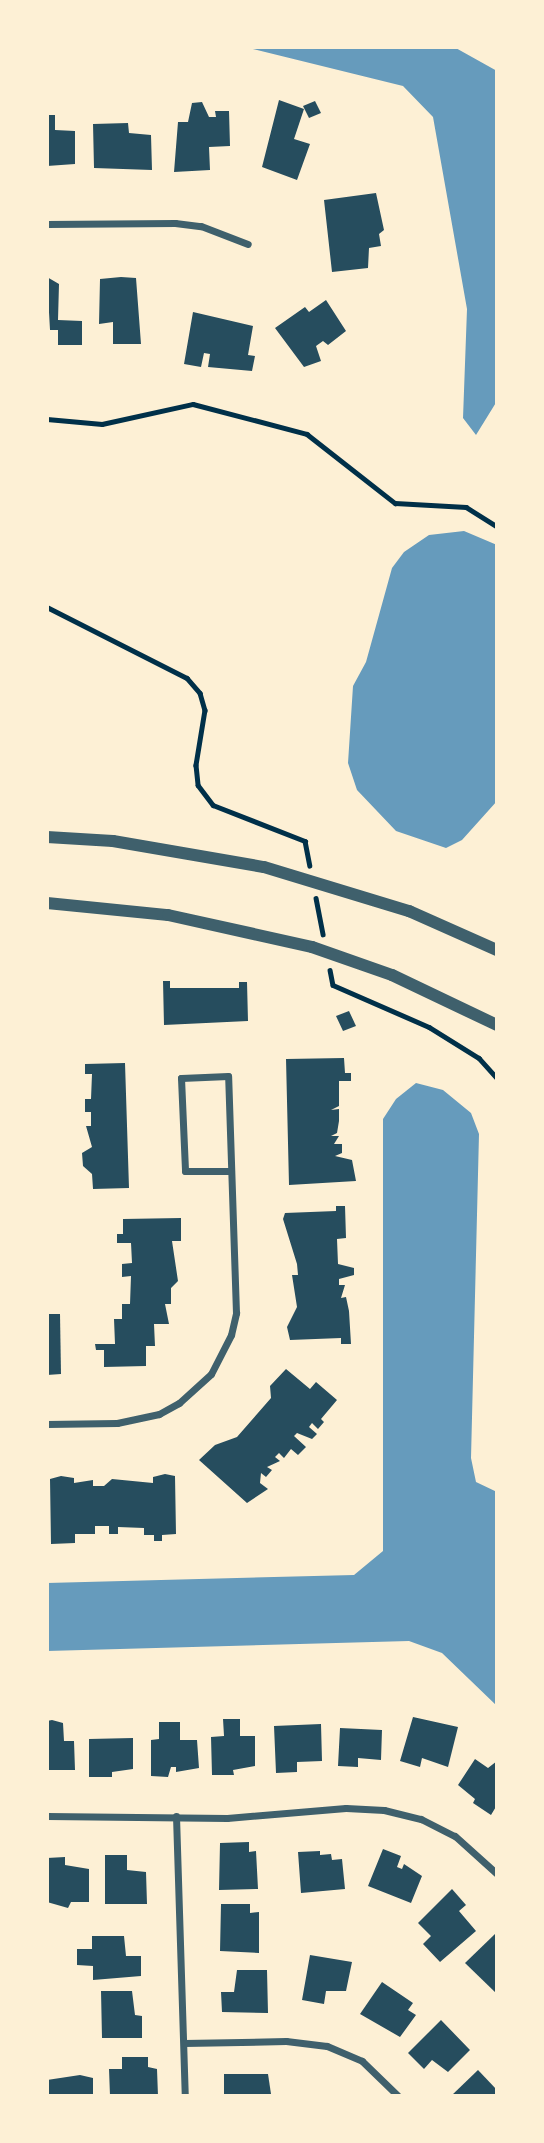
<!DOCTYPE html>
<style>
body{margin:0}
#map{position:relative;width:544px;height:2143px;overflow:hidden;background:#fdf0d5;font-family:"Work Sans",sans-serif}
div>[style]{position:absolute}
.water>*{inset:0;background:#669bbc}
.building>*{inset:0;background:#264d5e}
.path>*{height:4.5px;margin:-2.25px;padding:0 2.25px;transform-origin:2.25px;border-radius:2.25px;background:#003049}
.minor>*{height:7px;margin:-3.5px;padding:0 3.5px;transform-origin:3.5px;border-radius:3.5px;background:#3f606c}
.tertiary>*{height:12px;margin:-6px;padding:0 6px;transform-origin:6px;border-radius:6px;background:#3f606c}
span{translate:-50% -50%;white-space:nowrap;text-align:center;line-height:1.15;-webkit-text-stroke:7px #fdf0d5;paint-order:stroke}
.frame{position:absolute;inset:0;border:49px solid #fdf0d5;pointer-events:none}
</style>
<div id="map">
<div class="water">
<i style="clip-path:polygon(245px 47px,454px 47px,497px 71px,497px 401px,476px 435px,463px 418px,467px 309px,433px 117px,403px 86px)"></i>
<i style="clip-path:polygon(464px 531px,497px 545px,497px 801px,462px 840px,446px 848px,396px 831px,357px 790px,348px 763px,353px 686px,366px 662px,392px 568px,404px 552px,429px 535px)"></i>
<i style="clip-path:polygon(416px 1083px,443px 1090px,471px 1113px,479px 1134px,471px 1458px,476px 1482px,497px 1492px,497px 1706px,442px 1653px,409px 1641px,47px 1651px,47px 1583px,354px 1575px,383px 1551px,383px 1119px,396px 1099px)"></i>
</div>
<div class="building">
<i style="clip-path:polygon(279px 100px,304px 109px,294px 139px,310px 144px,297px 180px,262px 167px)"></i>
<i style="clip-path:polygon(315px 101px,321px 113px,309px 118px,303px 106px)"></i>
<i style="clip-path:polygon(202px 102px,209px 117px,216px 117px,215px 111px,229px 111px,230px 146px,209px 147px,210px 170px,174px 172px,178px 122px,188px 122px,192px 103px)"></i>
<i style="clip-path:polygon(47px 115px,55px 115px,55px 130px,75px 131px,75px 164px,47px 166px)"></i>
<i style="clip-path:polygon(128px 123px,129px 133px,151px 135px,152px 170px,94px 168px,93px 124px)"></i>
<i style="clip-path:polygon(376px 193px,384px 230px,379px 234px,381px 246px,369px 248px,368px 268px,332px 272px,324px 200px)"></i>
<i style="clip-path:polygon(47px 277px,59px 284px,58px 320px,82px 321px,82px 345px,58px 345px,58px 330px,50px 330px)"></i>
<i style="clip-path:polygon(121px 277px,136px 278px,141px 344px,113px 344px,113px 322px,99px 324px,100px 279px)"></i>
<i style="clip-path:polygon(326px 300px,346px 331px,328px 345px,323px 341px,316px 346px,321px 361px,304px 367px,275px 328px,305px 307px,309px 312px)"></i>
<i style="clip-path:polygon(193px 312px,253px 326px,248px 355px,255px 356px,252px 371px,208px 367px,210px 354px,204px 353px,201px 367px,184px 364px)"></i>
<i style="clip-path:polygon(163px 981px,170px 981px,170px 988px,239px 988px,239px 982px,247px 982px,248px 1021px,164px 1025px)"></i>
<i style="clip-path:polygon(349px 1011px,356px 1026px,343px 1031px,336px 1016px)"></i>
<i style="clip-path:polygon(344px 1058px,345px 1073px,351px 1073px,351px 1081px,339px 1081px,339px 1106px,331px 1110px,339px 1109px,339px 1121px,337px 1133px,331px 1136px,339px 1136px,334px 1144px,342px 1144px,342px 1153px,335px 1156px,352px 1160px,356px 1181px,289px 1185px,286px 1059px)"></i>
<i style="clip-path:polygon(125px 1063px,129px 1188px,93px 1189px,92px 1174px,83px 1166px,82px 1153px,92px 1147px,86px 1126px,91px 1126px,91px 1112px,85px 1112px,85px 1099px,91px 1099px,92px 1074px,85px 1074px,85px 1064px)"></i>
<i style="clip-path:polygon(336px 1206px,345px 1206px,346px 1238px,337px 1239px,338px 1264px,354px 1268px,354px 1275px,339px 1279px,339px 1285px,345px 1285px,341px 1298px,346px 1297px,349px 1311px,351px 1344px,341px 1344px,341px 1338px,290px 1340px,287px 1327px,297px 1307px,292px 1275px,298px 1275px,297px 1264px,283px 1219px,285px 1213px,336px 1211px)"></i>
<i style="clip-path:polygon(181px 1218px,181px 1241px,172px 1241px,178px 1281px,171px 1288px,171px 1304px,165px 1304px,169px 1324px,154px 1324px,155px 1346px,146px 1346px,146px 1366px,104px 1367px,104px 1350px,96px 1350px,95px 1344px,115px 1344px,114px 1319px,122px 1319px,122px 1304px,130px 1304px,131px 1276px,122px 1277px,122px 1264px,132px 1263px,131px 1243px,117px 1243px,117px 1234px,123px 1234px,123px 1219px)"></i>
<i style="clip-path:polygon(47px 1314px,60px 1314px,61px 1374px,47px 1375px)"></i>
<i style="clip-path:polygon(286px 1369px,310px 1389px,316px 1382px,337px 1400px,321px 1419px,324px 1422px,318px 1429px,312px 1423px,309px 1427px,317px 1434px,312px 1439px,297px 1433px,294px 1436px,306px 1447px,298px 1455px,291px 1449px,284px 1458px,279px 1453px,275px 1457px,280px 1461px,267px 1467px,272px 1470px,266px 1477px,261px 1473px,260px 1483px,268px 1489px,247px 1503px,199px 1460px,215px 1445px,237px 1437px,271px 1398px,270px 1386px)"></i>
<i style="clip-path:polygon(165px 1474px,175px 1476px,176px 1534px,162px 1535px,162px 1541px,154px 1541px,154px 1535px,144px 1535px,144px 1528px,118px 1527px,118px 1534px,109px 1534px,109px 1526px,95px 1526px,95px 1534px,75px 1534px,75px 1543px,51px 1544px,50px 1479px,61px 1476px,74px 1478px,74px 1483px,93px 1480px,93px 1486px,104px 1486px,112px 1479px,153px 1483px,153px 1477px)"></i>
<i style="clip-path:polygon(413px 1717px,458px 1727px,448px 1767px,422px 1758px,420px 1767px,400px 1761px)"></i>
<i style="clip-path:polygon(223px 1719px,240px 1719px,240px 1736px,255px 1736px,255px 1766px,233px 1770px,234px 1775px,212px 1775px,211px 1737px,224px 1736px)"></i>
<i style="clip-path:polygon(52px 1720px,63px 1723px,64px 1741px,74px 1741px,75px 1770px,47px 1770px,47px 1721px)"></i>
<i style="clip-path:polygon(159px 1722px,180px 1722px,180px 1740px,197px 1740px,199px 1768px,176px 1772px,176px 1767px,171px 1767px,168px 1777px,151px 1776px,151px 1740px,159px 1739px)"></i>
<i style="clip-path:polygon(321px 1724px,322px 1761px,297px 1762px,297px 1772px,276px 1773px,274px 1726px)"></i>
<i style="clip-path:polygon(340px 1728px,382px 1730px,381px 1760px,358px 1758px,358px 1767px,338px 1766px)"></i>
<i style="clip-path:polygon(133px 1738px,133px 1769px,112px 1772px,112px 1777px,89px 1777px,89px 1739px)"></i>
<i style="clip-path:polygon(475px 1759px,488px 1768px,497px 1761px,497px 1805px,491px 1815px,473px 1803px,475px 1799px,458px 1785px)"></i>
<i style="clip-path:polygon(249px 1842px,249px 1852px,256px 1851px,258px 1889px,219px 1890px,220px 1843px)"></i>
<i style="clip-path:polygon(383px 1849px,401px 1856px,397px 1867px,402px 1869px,404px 1864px,422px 1876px,411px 1903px,368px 1886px)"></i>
<i style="clip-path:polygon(320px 1851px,320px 1855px,331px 1854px,332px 1860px,342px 1859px,345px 1889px,301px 1893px,298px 1852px)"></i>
<i style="clip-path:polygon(105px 1855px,127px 1855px,127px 1870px,146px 1872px,147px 1904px,105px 1904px)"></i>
<i style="clip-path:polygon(65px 1857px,65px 1865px,89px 1869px,89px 1902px,71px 1902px,68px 1908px,47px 1902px,47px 1858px)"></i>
<i style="clip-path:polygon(452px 1889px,466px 1905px,459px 1911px,476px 1931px,440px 1962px,423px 1944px,431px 1936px,418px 1923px)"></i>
<i style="clip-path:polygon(221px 1904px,250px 1904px,250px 1913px,259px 1912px,259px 1953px,220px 1951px)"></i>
<i style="clip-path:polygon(495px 1934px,497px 1935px,497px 1994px,465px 1963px)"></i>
<i style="clip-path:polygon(92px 1936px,124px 1936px,126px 1956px,141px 1956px,141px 1976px,93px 1980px,93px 1966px,77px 1965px,77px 1949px,92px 1949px)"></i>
<i style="clip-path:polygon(310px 1955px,352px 1962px,346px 1991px,326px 1991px,324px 2004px,302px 2000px)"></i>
<i style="clip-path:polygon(237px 1970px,267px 1970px,268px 2013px,222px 2012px,221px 1992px,234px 1992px)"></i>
<i style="clip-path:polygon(382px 1982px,413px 2003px,408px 2010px,416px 2015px,400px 2037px,360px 2014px)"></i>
<i style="clip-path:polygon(101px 1991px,132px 1991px,135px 2015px,142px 2016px,142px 2038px,102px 2038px)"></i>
<i style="clip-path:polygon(441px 2020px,470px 2050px,448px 2072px,432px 2060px,424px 2069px,408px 2053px)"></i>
<i style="clip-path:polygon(122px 2057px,148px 2057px,148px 2067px,157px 2069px,158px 2096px,110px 2096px,109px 2069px,122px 2069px)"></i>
<i style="clip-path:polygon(478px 2070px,497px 2090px,497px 2096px,451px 2096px)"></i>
<i style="clip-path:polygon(224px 2074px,268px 2074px,271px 2094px,224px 2096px)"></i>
<i style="clip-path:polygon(80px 2075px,93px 2078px,93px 2096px,48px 2096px,47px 2080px)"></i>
</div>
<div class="path">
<i style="left:47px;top:419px;width:55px;rotate:5.2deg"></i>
<i style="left:102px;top:424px;width:93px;rotate:-12.4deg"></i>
<i style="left:193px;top:404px;width:118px;rotate:14.7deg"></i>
<i style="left:307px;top:434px;width:112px;rotate:38.1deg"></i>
<i style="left:395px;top:503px;width:71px;rotate:3.2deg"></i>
<i style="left:466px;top:507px;width:36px;rotate:32deg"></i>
<i style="left:47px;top:607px;width:157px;rotate:26.9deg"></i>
<i style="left:187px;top:678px;width:20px;rotate:49deg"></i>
<i style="left:200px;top:693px;width:18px;rotate:74deg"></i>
<i style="left:205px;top:710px;width:56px;rotate:99.3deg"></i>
<i style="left:196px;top:765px;width:20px;rotate:84deg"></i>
<i style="left:198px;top:785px;width:25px;rotate:53deg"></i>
<i style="left:213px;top:805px;width:99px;rotate:21.4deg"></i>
<i style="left:305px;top:841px;width:25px;rotate:79deg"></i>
<i style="left:316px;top:898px;width:37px;rotate:79deg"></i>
<i style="left:330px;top:970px;width:15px;rotate:79deg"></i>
<i style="left:333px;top:985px;width:105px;rotate:23.6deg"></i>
<i style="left:429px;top:1027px;width:59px;rotate:31.8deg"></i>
<i style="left:479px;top:1058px;width:27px;rotate:48deg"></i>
</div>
<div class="minor">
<i style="left:47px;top:224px;width:128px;rotate:-0.4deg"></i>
<i style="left:175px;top:223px;width:26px;rotate:7deg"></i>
<i style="left:201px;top:226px;width:50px;rotate:21deg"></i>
<i style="left:47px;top:1424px;width:70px;rotate:-0.8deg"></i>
<i style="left:117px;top:1423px;width:43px;rotate:-12.1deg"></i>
<i style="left:159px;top:1414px;width:23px;rotate:-29deg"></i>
<i style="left:179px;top:1403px;width:43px;rotate:-42.2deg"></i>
<i style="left:211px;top:1374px;width:44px;rotate:-62.9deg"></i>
<i style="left:231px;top:1335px;width:23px;rotate:-77deg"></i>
<i style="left:236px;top:1313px;width:237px;rotate:-91.9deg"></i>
<i style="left:228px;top:1076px;width:47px;rotate:177.6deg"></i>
<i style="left:181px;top:1078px;width:93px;rotate:87.5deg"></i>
<i style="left:185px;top:1171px;width:46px"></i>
<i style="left:47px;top:1816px;width:180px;rotate:0.6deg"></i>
<i style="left:227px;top:1818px;width:119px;rotate:-4.8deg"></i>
<i style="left:346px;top:1808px;width:38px;rotate:3deg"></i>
<i style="left:384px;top:1810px;width:38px;rotate:14deg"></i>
<i style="left:421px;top:1819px;width:38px;rotate:27deg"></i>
<i style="left:455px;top:1836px;width:57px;rotate:42.1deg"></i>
<i style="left:176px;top:1816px;width:280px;rotate:88.2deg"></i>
<i style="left:184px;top:2043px;width:102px;rotate:-1.1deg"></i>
<i style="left:286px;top:2041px;width:41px;rotate:7deg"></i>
<i style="left:327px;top:2046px;width:38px;rotate:23deg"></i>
<i style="left:362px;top:2061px;width:50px;rotate:44.2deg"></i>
</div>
<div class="tertiary">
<i style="left:47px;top:837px;width:66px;rotate:3.5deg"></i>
<i style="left:113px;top:841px;width:153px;rotate:9.8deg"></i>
<i style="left:264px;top:867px;width:152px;rotate:16.9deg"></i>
<i style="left:409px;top:911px;width:96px;rotate:23.9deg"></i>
<i style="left:47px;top:903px;width:122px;rotate:5.7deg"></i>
<i style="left:168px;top:915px;width:148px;rotate:12.5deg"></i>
<i style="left:312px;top:947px;width:85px;rotate:19.3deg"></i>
<i style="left:392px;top:975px;width:116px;rotate:25.5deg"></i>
</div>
<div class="frame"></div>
</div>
